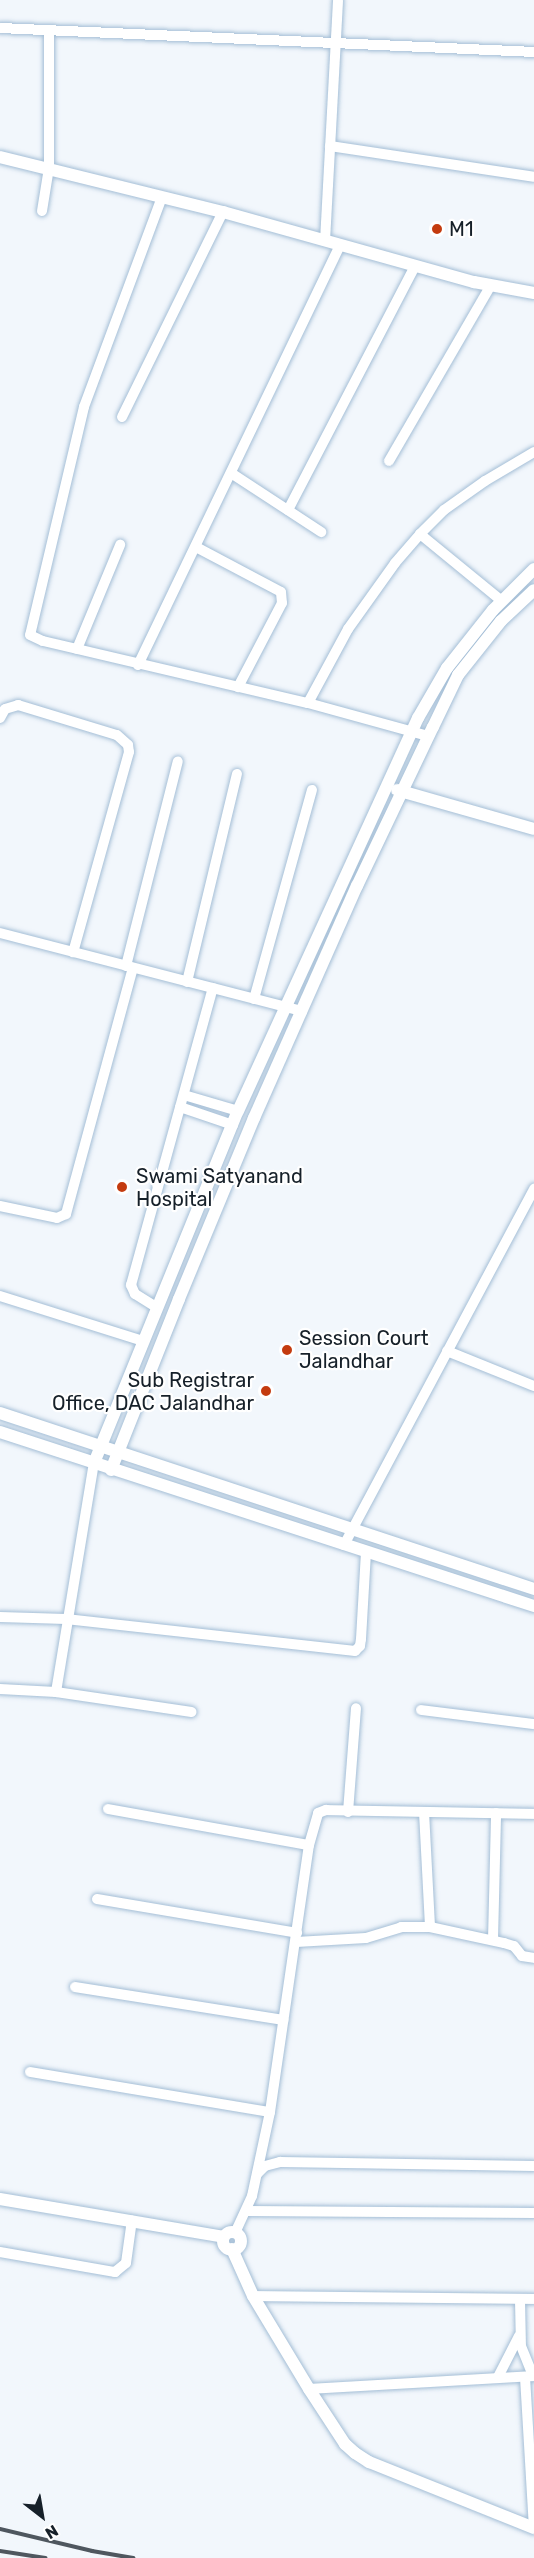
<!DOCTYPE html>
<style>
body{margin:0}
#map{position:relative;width:534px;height:2558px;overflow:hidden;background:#f2f7fc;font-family:Rubik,sans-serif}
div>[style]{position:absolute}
.roads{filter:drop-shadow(0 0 2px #a4bed6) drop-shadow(0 0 2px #a4bed6)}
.minor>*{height:10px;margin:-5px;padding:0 5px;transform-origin:5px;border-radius:5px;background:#fff}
.tertiary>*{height:12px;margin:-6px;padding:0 6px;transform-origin:6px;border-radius:6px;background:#fff}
.tertiary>.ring{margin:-6px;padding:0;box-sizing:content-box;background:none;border:12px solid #fff;border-radius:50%}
.rail>*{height:4px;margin:-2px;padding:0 2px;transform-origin:2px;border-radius:2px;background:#4f575f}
.dots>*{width:16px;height:16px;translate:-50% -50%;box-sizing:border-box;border:3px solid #fff;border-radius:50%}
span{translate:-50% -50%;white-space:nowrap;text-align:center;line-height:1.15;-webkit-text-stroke:4.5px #fff;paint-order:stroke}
.poi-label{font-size:20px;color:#162029}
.left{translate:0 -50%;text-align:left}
.right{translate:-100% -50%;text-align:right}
.north{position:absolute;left:12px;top:2486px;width:60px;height:60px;-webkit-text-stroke:4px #fff;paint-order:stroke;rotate:149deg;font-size:16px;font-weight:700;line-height:24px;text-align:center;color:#162029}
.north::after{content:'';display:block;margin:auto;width:21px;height:27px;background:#162029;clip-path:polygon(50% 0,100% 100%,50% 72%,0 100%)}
</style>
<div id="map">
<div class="roads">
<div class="minor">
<i style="left:0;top:28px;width:535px;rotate:2.57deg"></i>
<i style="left:330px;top:146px;width:206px;rotate:8.6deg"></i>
<i style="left:162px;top:197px;width:224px;rotate:110.4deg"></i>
<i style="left:84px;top:407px;width:234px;rotate:103.3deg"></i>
<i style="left:30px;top:635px;width:14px;rotate:25deg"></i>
<i style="left:43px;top:641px;width:272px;rotate:13.2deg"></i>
<i style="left:308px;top:703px;width:124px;rotate:15.4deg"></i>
<i style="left:42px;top:211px;width:44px;rotate:-80.8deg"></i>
<i style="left:49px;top:168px;width:138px;rotate:-90deg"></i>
<i style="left:325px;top:241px;width:241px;rotate:-86.9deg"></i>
<i style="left:122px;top:417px;width:229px;rotate:-63.8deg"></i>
<i style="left:389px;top:461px;width:203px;rotate:-59.9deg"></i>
<i style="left:231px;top:473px;width:108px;rotate:33.2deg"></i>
<i style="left:288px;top:510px;width:275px;rotate:-62.5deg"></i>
<i style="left:420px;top:534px;width:106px;rotate:39.3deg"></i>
<i style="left:196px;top:547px;width:96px;rotate:27.9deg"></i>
<i style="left:281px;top:592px;width:11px;rotate:85deg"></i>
<i style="left:282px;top:603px;width:95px;rotate:117.6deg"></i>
<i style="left:77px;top:649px;width:113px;rotate:-67.5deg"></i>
<i style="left:138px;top:665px;width:465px;rotate:-64.3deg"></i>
<i style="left:308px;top:703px;width:84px;rotate:-61.6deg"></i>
<i style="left:348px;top:629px;width:81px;rotate:-54.5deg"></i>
<i style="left:395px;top:563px;width:38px;rotate:-49deg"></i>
<i style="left:420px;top:534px;width:34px;rotate:-45deg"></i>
<i style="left:444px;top:510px;width:50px;rotate:-35.3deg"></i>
<i style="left:485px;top:481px;width:57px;rotate:-30.6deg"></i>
<i style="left:0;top:718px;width:10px;rotate:-61deg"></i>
<i style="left:5px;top:709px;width:14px;rotate:-17deg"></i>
<i style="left:18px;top:705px;width:103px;rotate:16.9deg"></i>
<i style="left:117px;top:735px;width:15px;rotate:42deg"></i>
<i style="left:128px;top:745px;width:7px;rotate:82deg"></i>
<i style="left:129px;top:752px;width:208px;rotate:105.6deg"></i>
<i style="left:0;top:933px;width:312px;rotate:14.5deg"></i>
<i style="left:126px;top:966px;width:211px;rotate:-75.8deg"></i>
<i style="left:187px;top:982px;width:214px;rotate:-76.5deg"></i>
<i style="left:254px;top:999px;width:217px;rotate:-74.5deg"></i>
<i style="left:184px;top:1095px;width:56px;rotate:16.5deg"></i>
<i style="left:180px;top:1107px;width:56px;rotate:18.8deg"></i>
<i style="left:0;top:1206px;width:58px;rotate:11.9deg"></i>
<i style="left:57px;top:1218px;width:10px;rotate:-24deg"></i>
<i style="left:66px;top:1214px;width:255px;rotate:-74.8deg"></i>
<i style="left:0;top:1296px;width:150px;rotate:17.5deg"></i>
<i style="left:156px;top:1307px;width:25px;rotate:-148deg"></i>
<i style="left:135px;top:1294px;width:10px;rotate:-114deg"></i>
<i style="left:131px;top:1285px;width:308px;rotate:-74.6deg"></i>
<i style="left:447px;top:1351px;width:94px;rotate:21.9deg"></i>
<i style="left:344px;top:1545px;width:404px;rotate:-61.9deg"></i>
<i style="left:0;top:1617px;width:66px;rotate:1.7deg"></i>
<i style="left:66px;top:1619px;width:291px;rotate:6.3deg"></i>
<i style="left:355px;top:1651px;width:7px;rotate:-45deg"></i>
<i style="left:360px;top:1646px;width:7px;rotate:-82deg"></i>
<i style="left:361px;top:1639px;width:87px;rotate:-86.7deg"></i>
<i style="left:0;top:1689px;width:56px;rotate:3.1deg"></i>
<i style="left:56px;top:1692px;width:137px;rotate:8.4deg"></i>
<i style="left:56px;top:1692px;width:232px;rotate:-80.6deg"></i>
<i style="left:421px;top:1710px;width:114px;rotate:7.1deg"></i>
<i style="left:108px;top:1809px;width:204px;rotate:10.2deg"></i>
<i style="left:348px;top:1812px;width:104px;rotate:-85.6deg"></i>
<i style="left:424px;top:1812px;width:115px;rotate:87deg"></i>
<i style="left:97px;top:1899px;width:203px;rotate:9.6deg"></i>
<i style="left:493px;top:1940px;width:127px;rotate:-88.6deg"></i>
<i style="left:296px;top:1942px;width:70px;rotate:-3.3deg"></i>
<i style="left:366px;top:1938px;width:37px;rotate:-17deg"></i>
<i style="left:401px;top:1927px;width:29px"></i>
<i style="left:430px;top:1927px;width:76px;rotate:12.2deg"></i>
<i style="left:504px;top:1943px;width:10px;rotate:17deg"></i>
<i style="left:514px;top:1946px;width:13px;rotate:51deg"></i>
<i style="left:522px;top:1956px;width:12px;rotate:9deg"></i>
<i style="left:75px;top:1987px;width:211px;rotate:9deg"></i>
<i style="left:30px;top:2072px;width:243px;rotate:9.5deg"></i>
<i style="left:257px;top:2174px;width:11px;rotate:-45deg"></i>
<i style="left:265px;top:2166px;width:16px;rotate:-15deg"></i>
<i style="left:280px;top:2162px;width:254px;rotate:0.9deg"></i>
<i style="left:246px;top:2211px;width:288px;rotate:0.4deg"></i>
<i style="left:235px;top:2233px;width:41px;rotate:-65.3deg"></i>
<i style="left:252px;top:2196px;width:86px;rotate:-77.9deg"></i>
<i style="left:270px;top:2112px;width:270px;rotate:-81.7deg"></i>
<i style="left:309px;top:1845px;width:33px;rotate:-74deg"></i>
<i style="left:318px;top:1813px;width:9px;rotate:-21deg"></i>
<i style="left:326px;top:1810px;width:208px;rotate:1.1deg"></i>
<i style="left:0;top:2252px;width:117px;rotate:9.9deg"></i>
<i style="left:115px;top:2272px;width:14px;rotate:-39deg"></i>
<i style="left:126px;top:2263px;width:43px;rotate:-82.1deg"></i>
<i style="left:253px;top:2296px;width:281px;rotate:0.6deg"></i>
<i style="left:520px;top:2300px;width:46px;rotate:88.8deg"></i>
<i style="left:521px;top:2346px;width:32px;rotate:68deg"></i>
<i style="left:498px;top:2377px;width:46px;rotate:-62.9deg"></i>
<i style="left:525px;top:2377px;width:151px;rotate:86.6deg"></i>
<i style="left:309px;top:2389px;width:225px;rotate:-3.3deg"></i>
</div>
<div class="tertiary">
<i style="left:0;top:157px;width:230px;rotate:13.9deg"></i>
<i style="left:223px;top:212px;width:261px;rotate:15.6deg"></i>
<i style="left:474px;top:282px;width:61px;rotate:10.4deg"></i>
<i style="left:397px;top:790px;width:142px;rotate:15.9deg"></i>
<i style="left:0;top:1413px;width:562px;rotate:18.24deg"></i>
<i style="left:0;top:1432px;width:562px;rotate:18.05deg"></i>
<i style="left:94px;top:1463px;width:380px;rotate:-67.8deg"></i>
<i style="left:238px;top:1111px;width:432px;rotate:-65.4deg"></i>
<i style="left:418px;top:718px;width:58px;rotate:-59.9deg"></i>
<i style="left:447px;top:668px;width:74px;rotate:-51.6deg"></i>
<i style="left:493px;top:610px;width:58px;rotate:-45deg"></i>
<i style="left:111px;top:1470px;width:184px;rotate:-68.3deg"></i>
<i style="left:179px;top:1299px;width:196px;rotate:-67.5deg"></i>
<i style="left:254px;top:1118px;width:254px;rotate:-66.1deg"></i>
<i style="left:357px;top:886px;width:176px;rotate:-64.5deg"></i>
<i style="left:433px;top:727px;width:58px;rotate:-64.3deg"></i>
<i style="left:458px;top:675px;width:69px;rotate:-51.5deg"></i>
<i style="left:501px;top:621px;width:45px;rotate:-43.2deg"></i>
<i style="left:0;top:2199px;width:227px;rotate:9.6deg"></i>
<i class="ring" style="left:223px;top:2232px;width:6px;height:6px"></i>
<i style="left:232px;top:2249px;width:51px;rotate:65.9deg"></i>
<i style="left:253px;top:2296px;width:109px;rotate:58.9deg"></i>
<i style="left:309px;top:2389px;width:66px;rotate:56.8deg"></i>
<i style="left:345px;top:2444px;width:13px;rotate:42deg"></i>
<i style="left:355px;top:2453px;width:17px;rotate:33deg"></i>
<i style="left:369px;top:2462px;width:178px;rotate:21.8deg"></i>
</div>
</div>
<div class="rail">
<i style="left:0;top:2529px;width:95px;rotate:13.4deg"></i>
<i style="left:92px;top:2551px;width:42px;rotate:9.7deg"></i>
<i style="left:0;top:2551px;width:46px;rotate:8.8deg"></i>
</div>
<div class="dots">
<i style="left:437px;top:229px;background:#c43b0f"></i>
<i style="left:122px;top:1187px;background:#c43b0f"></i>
<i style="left:287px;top:1350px;background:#c43b0f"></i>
<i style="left:266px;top:1391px;background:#c43b0f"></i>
</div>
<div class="poi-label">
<span class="left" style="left:449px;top:229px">M1</span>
<span class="left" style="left:136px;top:1188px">Swami Satyanand<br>Hospital</span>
<span class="left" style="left:299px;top:1350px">Session Court<br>Jalandhar</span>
<span class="right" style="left:254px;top:1392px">Sub Registrar<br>Office, DAC Jalandhar</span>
</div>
<div class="north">N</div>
</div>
